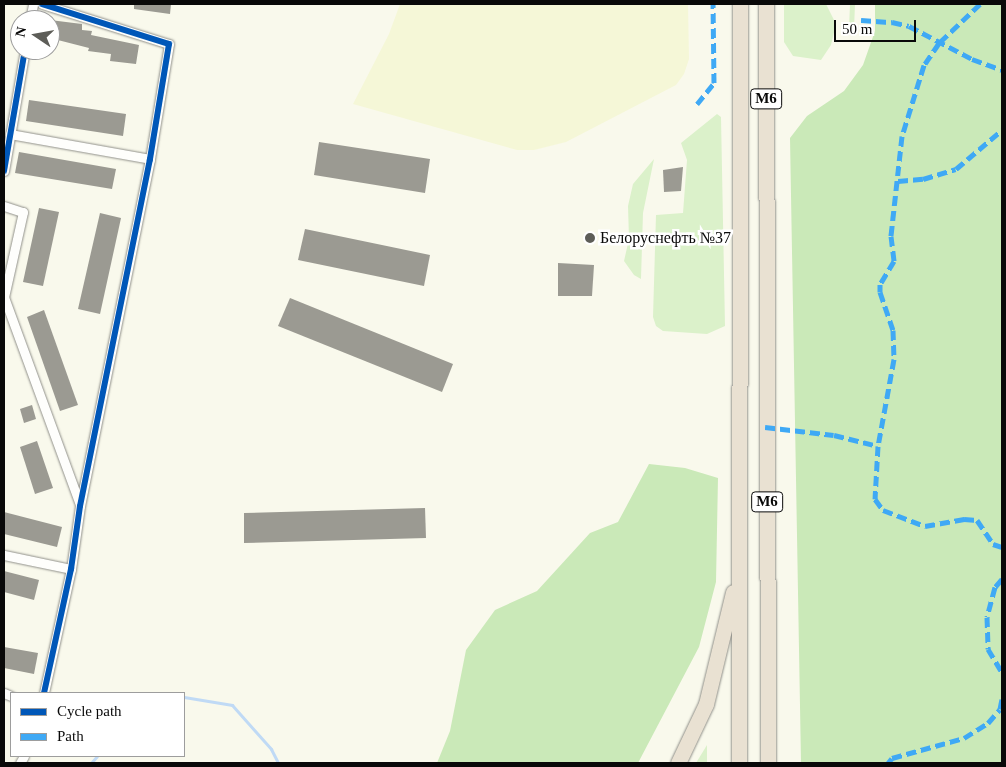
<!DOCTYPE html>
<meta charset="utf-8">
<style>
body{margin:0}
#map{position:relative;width:1006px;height:767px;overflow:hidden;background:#f9f9ec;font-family:Georgia,serif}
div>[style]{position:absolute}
.farmland>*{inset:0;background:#f5f7d7}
.green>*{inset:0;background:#dbf1ca}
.forest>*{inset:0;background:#cae9b8}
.stream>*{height:3px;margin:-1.5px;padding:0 1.5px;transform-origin:1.5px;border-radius:1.5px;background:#c0daf5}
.building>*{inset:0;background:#9b9a92}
.roads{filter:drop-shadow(0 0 1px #91918b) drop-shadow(0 0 1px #91918b)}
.street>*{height:9px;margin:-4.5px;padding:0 4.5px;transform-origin:4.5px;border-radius:4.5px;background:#fefefc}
.highway>*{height:15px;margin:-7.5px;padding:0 7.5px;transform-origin:7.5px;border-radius:7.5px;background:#e9e1d2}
.quiet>*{height:5px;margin-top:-2.5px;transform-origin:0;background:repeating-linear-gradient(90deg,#3fa9f5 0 10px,transparent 0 15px)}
.cycleway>*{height:6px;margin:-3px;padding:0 3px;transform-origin:3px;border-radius:3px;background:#0057b8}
.dots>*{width:14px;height:14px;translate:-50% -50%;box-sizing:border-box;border:2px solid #fff;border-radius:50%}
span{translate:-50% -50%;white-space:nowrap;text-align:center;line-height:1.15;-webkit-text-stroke:5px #fff;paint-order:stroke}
.shield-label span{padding:1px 4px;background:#fff;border:1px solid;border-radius:4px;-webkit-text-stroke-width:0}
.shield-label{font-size:15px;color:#090909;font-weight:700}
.poi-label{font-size:16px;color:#090909}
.left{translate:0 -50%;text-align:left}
.frame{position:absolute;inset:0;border:5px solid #090909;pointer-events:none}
.legend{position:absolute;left:10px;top:692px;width:175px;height:65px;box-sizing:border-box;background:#fff;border:1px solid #9d9d9d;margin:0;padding:6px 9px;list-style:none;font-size:15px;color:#090909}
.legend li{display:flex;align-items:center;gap:10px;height:25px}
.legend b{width:25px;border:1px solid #9d9d9d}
.north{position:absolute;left:10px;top:10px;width:50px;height:50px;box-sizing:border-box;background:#fff;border:1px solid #9d9d9d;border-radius:50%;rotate:282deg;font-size:14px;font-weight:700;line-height:20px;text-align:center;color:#090909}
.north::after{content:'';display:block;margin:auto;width:18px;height:22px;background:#5d5d58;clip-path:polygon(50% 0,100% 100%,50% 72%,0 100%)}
.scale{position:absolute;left:834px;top:20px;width:82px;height:22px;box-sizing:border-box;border:2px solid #090909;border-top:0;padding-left:6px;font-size:15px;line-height:18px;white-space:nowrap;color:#090909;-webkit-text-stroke:4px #fff;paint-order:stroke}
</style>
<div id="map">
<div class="farmland">
<i style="clip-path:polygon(400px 4px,688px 4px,689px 59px,684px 74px,676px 85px,566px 142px,534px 150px,517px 150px,353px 104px,389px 34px)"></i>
</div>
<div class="green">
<i style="clip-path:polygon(784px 4px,826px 4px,836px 24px,831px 45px,821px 60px,793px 56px,784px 42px)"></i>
<i style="clip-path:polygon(850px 4px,855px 4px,854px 29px,849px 29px)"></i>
<i style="clip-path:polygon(717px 114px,721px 117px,725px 326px,707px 334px,663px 331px,656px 326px,653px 317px,656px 215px,683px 213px,687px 160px,681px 143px)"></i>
<i style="clip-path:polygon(654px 159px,643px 213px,641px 279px,634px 275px,624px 261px,629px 239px,628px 206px,633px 184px)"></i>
<i style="clip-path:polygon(707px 745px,707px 763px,696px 763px)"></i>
</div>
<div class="forest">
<i style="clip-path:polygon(875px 4px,1002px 4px,1002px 763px,801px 763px,790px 138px,807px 116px,844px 91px,863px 65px,875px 31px)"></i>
<i style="clip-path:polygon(649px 464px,685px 468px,718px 478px,716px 582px,699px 647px,638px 763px,437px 763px,450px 731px,466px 650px,495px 610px,537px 591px,590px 533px,618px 522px)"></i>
</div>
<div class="stream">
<i style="left:184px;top:697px;width:49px;rotate:9.5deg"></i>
<i style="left:232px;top:705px;width:59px;rotate:48.4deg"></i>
<i style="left:271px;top:749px;width:16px;rotate:63deg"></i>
<i style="left:91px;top:763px;width:9px;rotate:-49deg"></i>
</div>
<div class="building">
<i style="clip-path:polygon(134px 4px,171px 4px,170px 14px,134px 9px)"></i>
<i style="clip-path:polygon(50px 20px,82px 24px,82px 30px,92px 31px,91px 35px,139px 45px,136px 64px,110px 61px,111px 54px,88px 51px,89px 48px,50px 38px)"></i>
<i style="clip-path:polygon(29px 100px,126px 114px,123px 136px,26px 121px)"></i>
<i style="clip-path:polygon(319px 142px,430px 159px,425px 193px,314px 175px)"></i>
<i style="clip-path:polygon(19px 152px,116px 169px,112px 189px,15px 173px)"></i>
<i style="clip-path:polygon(683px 167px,681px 191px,664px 192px,663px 170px)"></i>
<i style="clip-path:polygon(39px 208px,59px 212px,43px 286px,23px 282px)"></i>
<i style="clip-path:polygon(100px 213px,121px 218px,100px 314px,78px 309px)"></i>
<i style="clip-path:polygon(305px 229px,430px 255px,424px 286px,298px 260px)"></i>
<i style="clip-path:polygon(558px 263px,594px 265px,592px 296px,558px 296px)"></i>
<i style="clip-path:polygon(290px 298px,453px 364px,442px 392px,278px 326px)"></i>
<i style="clip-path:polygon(44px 310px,78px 405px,60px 411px,27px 317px)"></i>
<i style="clip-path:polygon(32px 405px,36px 419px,24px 423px,20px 409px)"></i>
<i style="clip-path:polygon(37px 441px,53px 488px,35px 494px,20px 447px)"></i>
<i style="clip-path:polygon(425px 508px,426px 538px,244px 543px,244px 513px)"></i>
<i style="clip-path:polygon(4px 512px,62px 527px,57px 547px,4px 534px)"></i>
<i style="clip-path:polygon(4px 571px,39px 580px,34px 600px,4px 592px)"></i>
<i style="clip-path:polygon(4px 647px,38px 653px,34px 674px,4px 668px)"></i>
</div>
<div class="roads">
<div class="street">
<i style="left:42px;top:4px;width:133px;rotate:17.5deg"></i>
<i style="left:169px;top:44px;width:117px;rotate:99.4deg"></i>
<i style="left:150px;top:159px;width:354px;rotate:101.4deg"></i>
<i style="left:80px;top:506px;width:64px;rotate:98.1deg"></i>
<i style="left:71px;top:569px;width:127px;rotate:102.3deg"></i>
<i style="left:30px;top:20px;width:16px;rotate:-79deg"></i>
<i style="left:10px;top:134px;width:142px;rotate:10.1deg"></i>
<i style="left:4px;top:171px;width:123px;rotate:-80.2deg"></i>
<i style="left:4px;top:206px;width:20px;rotate:18deg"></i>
<i style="left:23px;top:212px;width:87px;rotate:102.6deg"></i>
<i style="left:4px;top:297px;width:221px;rotate:69.9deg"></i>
<i style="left:4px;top:555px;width:68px;rotate:11.8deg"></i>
<i style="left:4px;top:693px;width:8px;rotate:23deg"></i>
<i style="left:20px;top:763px;width:8px;rotate:-60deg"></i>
</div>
<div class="highway">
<i style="left:766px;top:4px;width:759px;rotate:89.85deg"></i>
<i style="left:678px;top:763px;width:65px;rotate:-64.6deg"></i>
<i style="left:706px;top:704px;width:115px;rotate:-76.4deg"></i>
<i style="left:739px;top:763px;width:759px;rotate:-89.92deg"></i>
</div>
</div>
<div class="quiet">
<i style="left:980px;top:4px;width:57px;rotate:136.4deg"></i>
<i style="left:939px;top:43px;width:27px;rotate:124deg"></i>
<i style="left:924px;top:65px;width:74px;rotate:107.2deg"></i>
<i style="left:902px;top:136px;width:101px;rotate:96.3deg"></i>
<i style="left:891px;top:236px;width:25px;rotate:83deg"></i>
<i style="left:894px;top:261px;width:27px;rotate:121deg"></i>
<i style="left:880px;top:284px;width:8px;rotate:90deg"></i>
<i style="left:880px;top:292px;width:40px;rotate:71.1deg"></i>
<i style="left:893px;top:330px;width:29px;rotate:88deg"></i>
<i style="left:894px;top:359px;width:88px;rotate:100.4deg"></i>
<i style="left:878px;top:446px;width:53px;rotate:93.2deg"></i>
<i style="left:875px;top:499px;width:14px;rotate:54deg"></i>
<i style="left:883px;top:510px;width:45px;rotate:20.9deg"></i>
<i style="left:925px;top:526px;width:40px;rotate:-10deg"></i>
<i style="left:964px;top:519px;width:13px;rotate:4deg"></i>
<i style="left:977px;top:520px;width:29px;rotate:56deg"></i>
<i style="left:993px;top:544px;width:9px;rotate:18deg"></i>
<i style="left:861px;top:20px;width:31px;rotate:4deg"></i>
<i style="left:892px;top:22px;width:17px;rotate:13deg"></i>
<i style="left:909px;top:26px;width:71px;rotate:27.6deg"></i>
<i style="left:972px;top:59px;width:32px;rotate:20deg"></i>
<i style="left:697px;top:104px;width:27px;rotate:-51deg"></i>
<i style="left:714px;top:83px;width:79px;rotate:-90.7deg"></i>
<i style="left:898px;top:181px;width:25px;rotate:-5deg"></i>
<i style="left:923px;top:179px;width:34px;rotate:-17deg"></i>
<i style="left:956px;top:169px;width:60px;rotate:-40.3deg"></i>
<i style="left:765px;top:427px;width:69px;rotate:6.6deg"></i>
<i style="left:834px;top:435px;width:45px;rotate:14deg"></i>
<i style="left:1002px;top:579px;width:11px;rotate:131deg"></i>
<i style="left:995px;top:587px;width:31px;rotate:105deg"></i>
<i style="left:987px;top:617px;width:32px;rotate:88deg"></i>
<i style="left:988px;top:649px;width:27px;rotate:59deg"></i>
<i style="left:888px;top:763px;width:6px;rotate:-51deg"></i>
<i style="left:892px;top:758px;width:75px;rotate:-15.5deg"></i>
<i style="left:964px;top:738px;width:28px;rotate:-32deg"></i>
<i style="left:988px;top:723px;width:18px;rotate:-49deg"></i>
<i style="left:1000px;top:709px;width:10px;rotate:-79deg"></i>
</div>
<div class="cycleway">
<i style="left:42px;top:4px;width:133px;rotate:17.5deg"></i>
<i style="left:169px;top:44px;width:117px;rotate:99.4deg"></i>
<i style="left:150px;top:159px;width:354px;rotate:101.4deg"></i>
<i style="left:80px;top:506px;width:64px;rotate:98.1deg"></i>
<i style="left:71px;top:569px;width:127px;rotate:102.3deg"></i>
<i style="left:4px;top:171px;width:123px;rotate:-80.2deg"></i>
</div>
<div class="dots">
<i style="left:590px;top:238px;background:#5d5d58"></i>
</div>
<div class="shield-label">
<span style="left:766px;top:99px">М6</span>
<span style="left:767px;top:502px">М6</span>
</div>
<div class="poi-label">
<span class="left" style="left:600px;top:238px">Белоруснефть №37</span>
</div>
<div class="frame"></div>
<ul class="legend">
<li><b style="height:6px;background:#0057b8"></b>Cycle path</li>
<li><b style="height:6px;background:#3fa9f5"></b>Path</li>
</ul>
<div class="north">N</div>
<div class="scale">50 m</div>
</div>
